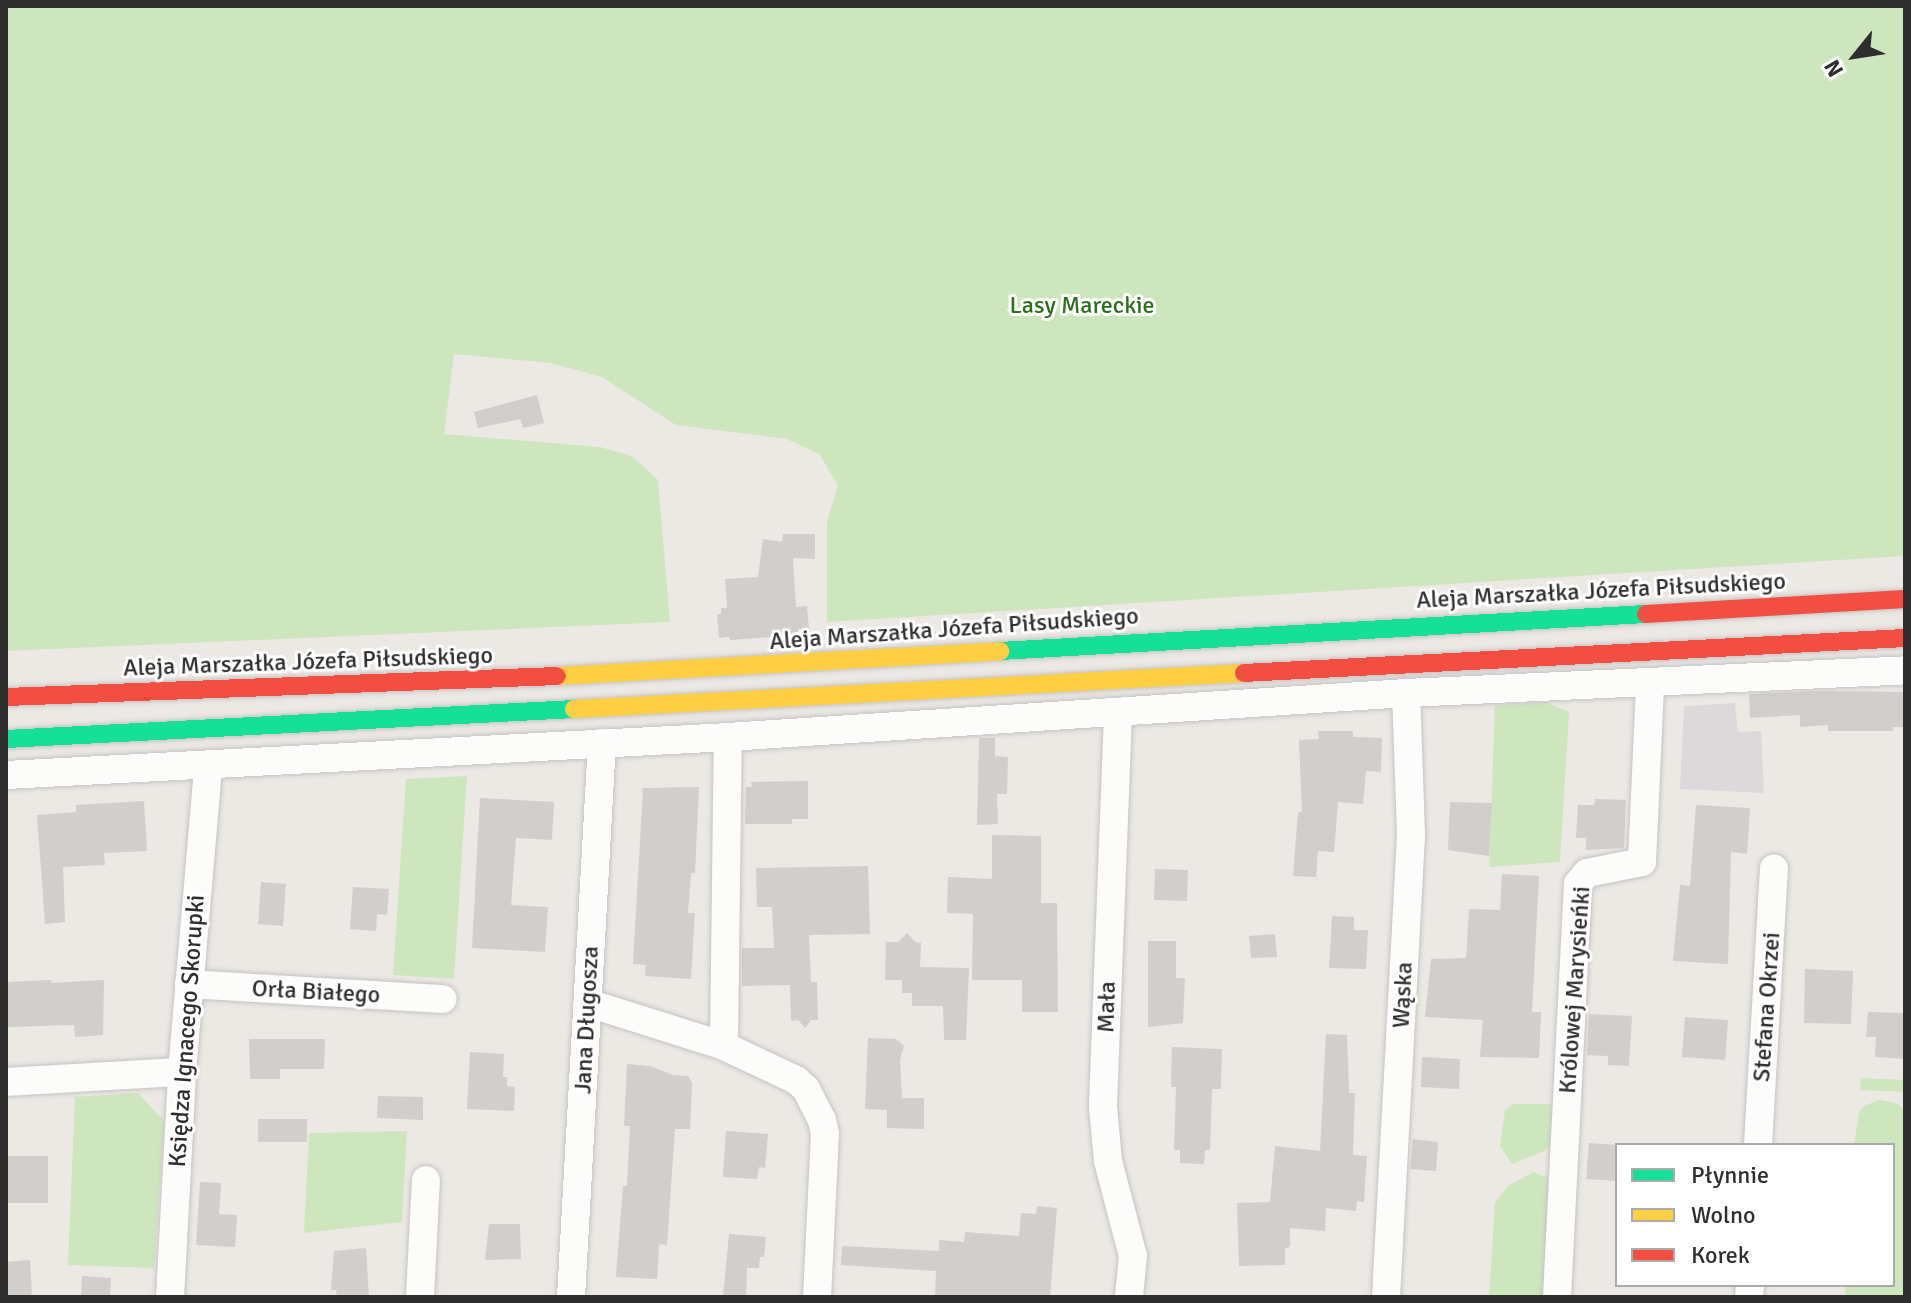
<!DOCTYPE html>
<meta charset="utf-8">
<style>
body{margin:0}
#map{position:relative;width:1911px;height:1303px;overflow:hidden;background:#ece8e4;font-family:Signika,sans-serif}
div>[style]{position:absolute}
.industrial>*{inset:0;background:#dcd9db}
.green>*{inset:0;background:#cee6be}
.building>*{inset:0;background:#d1cecb}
.roads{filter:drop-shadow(0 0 2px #c5c4c5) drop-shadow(0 0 2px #c5c4c5)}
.street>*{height:28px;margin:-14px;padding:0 14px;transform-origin:14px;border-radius:14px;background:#fcfcfb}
.fast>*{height:18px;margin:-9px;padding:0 9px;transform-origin:9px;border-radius:9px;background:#16e098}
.slow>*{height:18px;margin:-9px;padding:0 9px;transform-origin:9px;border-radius:9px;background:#ffcf43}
.jam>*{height:18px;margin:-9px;padding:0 9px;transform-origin:9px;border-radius:9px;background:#f24e42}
span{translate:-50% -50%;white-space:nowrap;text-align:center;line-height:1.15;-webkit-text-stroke:6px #fff;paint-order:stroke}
.park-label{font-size:24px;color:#2c6e1b}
.street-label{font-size:24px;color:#2e2e2e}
.frame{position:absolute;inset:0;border:8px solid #2e2e2e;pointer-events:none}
.legend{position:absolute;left:1615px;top:1143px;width:280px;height:144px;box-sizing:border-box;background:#fff;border:2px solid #ababab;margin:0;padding:10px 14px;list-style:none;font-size:24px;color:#2e2e2e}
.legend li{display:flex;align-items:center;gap:16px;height:40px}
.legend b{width:40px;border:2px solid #ababab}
.north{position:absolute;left:1815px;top:16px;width:80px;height:80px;-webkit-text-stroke:6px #fff;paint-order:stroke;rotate:240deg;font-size:22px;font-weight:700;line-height:32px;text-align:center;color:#2e2e2e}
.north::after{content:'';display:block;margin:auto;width:28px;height:36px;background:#2e2e2e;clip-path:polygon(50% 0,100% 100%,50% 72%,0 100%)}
</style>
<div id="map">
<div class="industrial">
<i style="clip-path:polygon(1735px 703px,1738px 732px,1761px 731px,1764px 793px,1680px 789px,1684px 706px)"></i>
</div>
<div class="green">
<i style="clip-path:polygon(6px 6px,1905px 6px,1905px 556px,827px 622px,827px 521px,838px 486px,820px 455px,787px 439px,676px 425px,602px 377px,550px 363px,454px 354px,444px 434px,600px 447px,632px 456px,658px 480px,670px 622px,6px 651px)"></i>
<i style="clip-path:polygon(1545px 702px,1569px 712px,1560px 862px,1489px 867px,1495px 706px)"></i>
<i style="clip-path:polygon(467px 776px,454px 979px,393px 975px,406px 779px)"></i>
<i style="clip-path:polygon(1861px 1078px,1905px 1080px,1905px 1092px,1860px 1090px)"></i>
<i style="clip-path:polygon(138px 1093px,164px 1121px,154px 1268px,68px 1265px,75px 1097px)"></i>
<i style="clip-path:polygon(1880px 1100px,1897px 1103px,1905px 1111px,1905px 1297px,1845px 1297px,1846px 1285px,1893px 1285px,1893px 1145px,1854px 1145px,1859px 1113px,1863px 1106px)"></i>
<i style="clip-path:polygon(1513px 1104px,1551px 1104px,1559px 1114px,1559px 1139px,1544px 1151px,1512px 1164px,1500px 1146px,1505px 1110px)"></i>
<i style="clip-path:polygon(407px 1131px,402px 1222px,304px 1233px,309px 1133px)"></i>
<i style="clip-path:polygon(1533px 1172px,1554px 1180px,1550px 1297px,1489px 1297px,1495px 1203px,1508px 1186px)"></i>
</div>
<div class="building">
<i style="clip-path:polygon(537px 395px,544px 423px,523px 428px,520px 419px,478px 428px,474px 412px)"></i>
<i style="clip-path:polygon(783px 534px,815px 534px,815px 559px,793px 558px,796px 607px,807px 606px,809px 629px,798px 629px,798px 635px,730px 640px,729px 637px,719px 638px,717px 614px,721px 614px,721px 608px,727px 608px,725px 579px,758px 577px,763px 539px,782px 542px)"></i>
<i style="clip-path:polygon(1817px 691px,1905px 692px,1905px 727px,1893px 727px,1893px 731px,1828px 731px,1828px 725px,1800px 727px,1800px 715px,1750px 718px,1749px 694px)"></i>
<i style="clip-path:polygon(1318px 731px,1353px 731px,1353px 737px,1382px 738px,1381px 772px,1366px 771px,1363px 804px,1338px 802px,1334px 852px,1318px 851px,1316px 877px,1293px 876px,1298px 812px,1302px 812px,1299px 740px,1319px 739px)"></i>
<i style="clip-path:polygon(979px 738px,995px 738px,995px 756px,1008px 757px,1007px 794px,997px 794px,998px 824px,977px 825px)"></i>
<i style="clip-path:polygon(808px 781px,808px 819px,792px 819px,792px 824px,745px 824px,746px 787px,752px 787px,751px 782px)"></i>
<i style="clip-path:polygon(699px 787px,695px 873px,691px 873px,688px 913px,695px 913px,691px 979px,645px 976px,646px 965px,633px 964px,643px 788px)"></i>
<i style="clip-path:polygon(480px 798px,554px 802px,552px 840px,516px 838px,511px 905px,548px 907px,545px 952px,472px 948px)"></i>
<i style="clip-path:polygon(1595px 799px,1626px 800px,1624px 848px,1586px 850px,1586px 838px,1576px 838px,1578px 805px,1594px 805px)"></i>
<i style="clip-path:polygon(144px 801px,147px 851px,104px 853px,105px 865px,63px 867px,65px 922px,45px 924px,37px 815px,76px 812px,76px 805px)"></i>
<i style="clip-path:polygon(1450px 802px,1492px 803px,1489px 856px,1448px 850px)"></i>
<i style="clip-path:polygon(1696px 805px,1750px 808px,1747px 854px,1731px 852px,1728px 964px,1673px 961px,1680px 885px,1690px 886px)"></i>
<i style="clip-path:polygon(992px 835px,1041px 836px,1041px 903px,1057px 903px,1058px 1012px,1022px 1012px,1022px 980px,972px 980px,973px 914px,947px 913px,948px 877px,992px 879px)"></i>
<i style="clip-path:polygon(868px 866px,870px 934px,809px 935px,811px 982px,817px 982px,818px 1020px,811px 1020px,805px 1028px,798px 1020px,791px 1021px,790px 985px,742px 986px,742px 948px,774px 948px,772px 907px,757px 907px,756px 868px)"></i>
<i style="clip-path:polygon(1155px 869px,1188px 870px,1187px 901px,1154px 900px)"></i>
<i style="clip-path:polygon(1502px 874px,1539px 876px,1532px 1012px,1541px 1012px,1539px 1058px,1480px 1057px,1483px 1020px,1425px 1017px,1431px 959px,1466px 958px,1469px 909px,1500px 910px)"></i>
<i style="clip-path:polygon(261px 882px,286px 884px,283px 926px,258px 924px)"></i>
<i style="clip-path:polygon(353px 887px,389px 889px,387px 915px,377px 914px,376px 931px,350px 929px)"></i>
<i style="clip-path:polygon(1332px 916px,1354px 917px,1354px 930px,1368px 930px,1366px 969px,1329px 968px)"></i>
<i style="clip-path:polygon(907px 933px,915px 942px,921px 943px,920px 967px,969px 968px,966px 1040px,944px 1040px,943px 1006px,912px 1006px,912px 993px,902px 993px,902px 980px,885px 980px,886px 942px,898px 942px)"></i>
<i style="clip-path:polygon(1275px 934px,1277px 957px,1251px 958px,1249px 936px)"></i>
<i style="clip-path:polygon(1148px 941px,1176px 941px,1176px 978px,1185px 978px,1183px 1023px,1148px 1027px)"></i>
<i style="clip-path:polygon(1805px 969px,1853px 971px,1851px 1024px,1804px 1023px)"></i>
<i style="clip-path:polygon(51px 980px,51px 983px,104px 980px,103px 1035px,75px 1037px,74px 1025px,6px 1027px,6px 985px,9px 982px)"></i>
<i style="clip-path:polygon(1868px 1012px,1905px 1013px,1905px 1059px,1875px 1057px,1876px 1037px,1866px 1037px)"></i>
<i style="clip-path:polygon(1589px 1014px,1632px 1016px,1629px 1066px,1608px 1065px,1608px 1056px,1587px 1055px)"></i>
<i style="clip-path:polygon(1685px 1017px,1728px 1020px,1725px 1060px,1682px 1057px)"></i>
<i style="clip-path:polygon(1326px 1034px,1347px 1035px,1349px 1093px,1355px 1093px,1353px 1155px,1367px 1156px,1364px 1202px,1357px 1201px,1356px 1211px,1326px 1208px,1325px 1231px,1290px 1228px,1290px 1247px,1285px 1248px,1285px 1265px,1239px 1266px,1237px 1203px,1270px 1202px,1275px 1146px,1320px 1151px)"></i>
<i style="clip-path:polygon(868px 1038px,896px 1039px,904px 1046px,900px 1060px,902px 1098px,924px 1098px,924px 1129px,887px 1128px,887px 1110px,865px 1109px)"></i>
<i style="clip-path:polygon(249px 1039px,325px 1039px,324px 1069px,280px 1069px,280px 1079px,250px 1079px)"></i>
<i style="clip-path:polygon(1172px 1047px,1222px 1049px,1221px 1089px,1212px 1089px,1210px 1150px,1205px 1150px,1204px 1164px,1180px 1163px,1180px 1150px,1174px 1150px,1176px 1087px,1171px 1087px)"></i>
<i style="clip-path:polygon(470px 1052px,504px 1054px,503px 1077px,507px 1077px,507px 1086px,515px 1087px,514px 1111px,467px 1109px)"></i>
<i style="clip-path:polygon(1422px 1057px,1460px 1059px,1459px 1089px,1421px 1087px)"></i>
<i style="clip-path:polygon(627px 1064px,650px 1066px,673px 1075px,688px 1076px,692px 1083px,690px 1129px,675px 1129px,667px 1245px,659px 1244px,657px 1279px,616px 1277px,623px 1186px,627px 1186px,630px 1126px,624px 1126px)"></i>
<i style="clip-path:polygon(378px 1096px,423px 1097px,423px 1120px,377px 1118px)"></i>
<i style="clip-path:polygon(258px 1119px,307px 1119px,307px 1142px,258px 1142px)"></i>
<i style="clip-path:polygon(726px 1131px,768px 1134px,765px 1168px,759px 1167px,757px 1179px,723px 1177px)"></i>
<i style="clip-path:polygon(1413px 1139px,1438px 1142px,1436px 1171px,1410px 1169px)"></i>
<i style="clip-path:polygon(1589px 1143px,1617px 1145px,1617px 1181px,1586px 1179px)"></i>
<i style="clip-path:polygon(6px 1156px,48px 1156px,48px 1203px,6px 1203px)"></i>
<i style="clip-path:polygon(200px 1182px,221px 1183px,219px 1214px,237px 1215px,235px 1247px,196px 1245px)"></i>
<i style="clip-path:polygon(1037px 1206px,1057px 1208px,1050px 1297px,935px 1297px,936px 1271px,841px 1265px,842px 1246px,939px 1251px,939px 1240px,964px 1242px,965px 1232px,1019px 1236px,1021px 1213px,1036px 1214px)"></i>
<i style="clip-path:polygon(489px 1224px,520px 1224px,521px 1259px,485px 1260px)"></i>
<i style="clip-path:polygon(729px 1234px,766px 1237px,764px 1257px,760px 1257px,759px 1268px,747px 1268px,746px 1297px,723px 1297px)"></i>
<i style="clip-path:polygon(366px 1248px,369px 1297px,337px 1297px,336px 1290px,331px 1290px,334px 1251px)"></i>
<i style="clip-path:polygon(30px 1260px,32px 1297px,6px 1297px,6px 1262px)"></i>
<i style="clip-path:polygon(82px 1276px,111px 1278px,110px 1297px,81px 1297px)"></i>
</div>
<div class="roads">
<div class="street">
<i style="left:1118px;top:714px;width:393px;rotate:92.2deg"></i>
<i style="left:1103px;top:1107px;width:54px;rotate:84.7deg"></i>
<i style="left:1108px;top:1161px;width:98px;rotate:75.3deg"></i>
<i style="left:1133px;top:1256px;width:41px;rotate:95.6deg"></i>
<i style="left:6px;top:775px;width:723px;rotate:-3.01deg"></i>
<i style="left:728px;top:737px;width:679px;rotate:-3.71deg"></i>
<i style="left:1406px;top:693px;width:500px;rotate:-2.6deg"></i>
<i style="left:189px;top:984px;width:254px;rotate:3.4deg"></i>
<i style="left:588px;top:1003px;width:143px;rotate:17.5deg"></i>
<i style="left:724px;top:1046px;width:80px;rotate:25.3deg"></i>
<i style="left:796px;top:1080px;width:13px;rotate:42deg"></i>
<i style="left:806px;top:1089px;width:35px;rotate:63deg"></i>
<i style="left:822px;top:1120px;width:14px;rotate:78deg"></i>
<i style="left:825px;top:1134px;width:163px;rotate:92.8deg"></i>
<i style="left:724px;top:1046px;width:309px;rotate:-89.3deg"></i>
<i style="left:6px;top:1082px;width:176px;rotate:-3.3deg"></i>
<i style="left:1758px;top:1145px;width:277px;rotate:-86.7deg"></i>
<i style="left:170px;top:1297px;width:225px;rotate:-86.9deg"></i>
<i style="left:182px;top:1072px;width:307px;rotate:-85.1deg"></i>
<i style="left:420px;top:1297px;width:117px;rotate:-87.1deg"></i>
<i style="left:571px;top:1297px;width:555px;rotate:-86.8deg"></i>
<i style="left:1386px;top:1297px;width:464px;rotate:-86.9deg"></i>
<i style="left:1411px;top:834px;width:141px;rotate:-92deg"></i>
<i style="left:1557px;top:1297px;width:414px;rotate:-87.1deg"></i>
<i style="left:1578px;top:884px;width:14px;rotate:-51deg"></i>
<i style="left:1587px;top:873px;width:56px;rotate:-11.3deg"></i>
<i style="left:1642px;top:862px;width:179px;rotate:-87.4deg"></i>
<i style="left:1749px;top:1297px;width:12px;rotate:-85deg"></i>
</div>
<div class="fast">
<i style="left:1000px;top:651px;width:647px;rotate:-3.28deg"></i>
<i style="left:6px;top:739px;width:569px;rotate:-3.02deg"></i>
</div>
<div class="slow">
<i style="left:557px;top:676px;width:444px;rotate:-3.2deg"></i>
<i style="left:574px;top:709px;width:671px;rotate:-3.08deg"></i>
</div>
<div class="jam">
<i style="left:1646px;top:614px;width:259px;rotate:-3.3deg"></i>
<i style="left:1244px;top:673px;width:662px;rotate:-3.03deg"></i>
<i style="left:6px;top:697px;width:551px;rotate:-2.18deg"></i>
</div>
</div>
<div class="park-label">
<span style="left:1082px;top:306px">Lasy Mareckie</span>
</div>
<div class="street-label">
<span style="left:1601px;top:591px;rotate:-3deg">Aleja Marszałka Józefa Piłsudskiego</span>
<span style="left:954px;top:629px;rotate:-4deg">Aleja Marszałka Józefa Piłsudskiego</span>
<span style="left:308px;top:662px;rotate:-2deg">Aleja Marszałka Józefa Piłsudskiego</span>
<span style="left:1575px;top:990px;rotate:-86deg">Królowej Marysieńki</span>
<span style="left:316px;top:992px;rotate:3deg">Orła Białego</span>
<span style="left:1403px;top:995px;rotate:-87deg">Wąska</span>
<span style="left:1107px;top:1007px;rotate:-88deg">Mała</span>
<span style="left:1767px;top:1007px;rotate:-86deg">Stefana Okrzei</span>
<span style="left:587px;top:1020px;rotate:-87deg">Jana Długosza</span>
<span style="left:187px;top:1031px;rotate:-86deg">Księdza Ignacego Skorupki</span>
</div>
<div class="frame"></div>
<ul class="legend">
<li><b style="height:10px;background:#16e098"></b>Płynnie</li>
<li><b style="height:10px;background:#ffcf43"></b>Wolno</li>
<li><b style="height:10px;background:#f24e42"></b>Korek</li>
</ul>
<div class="north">N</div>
</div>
